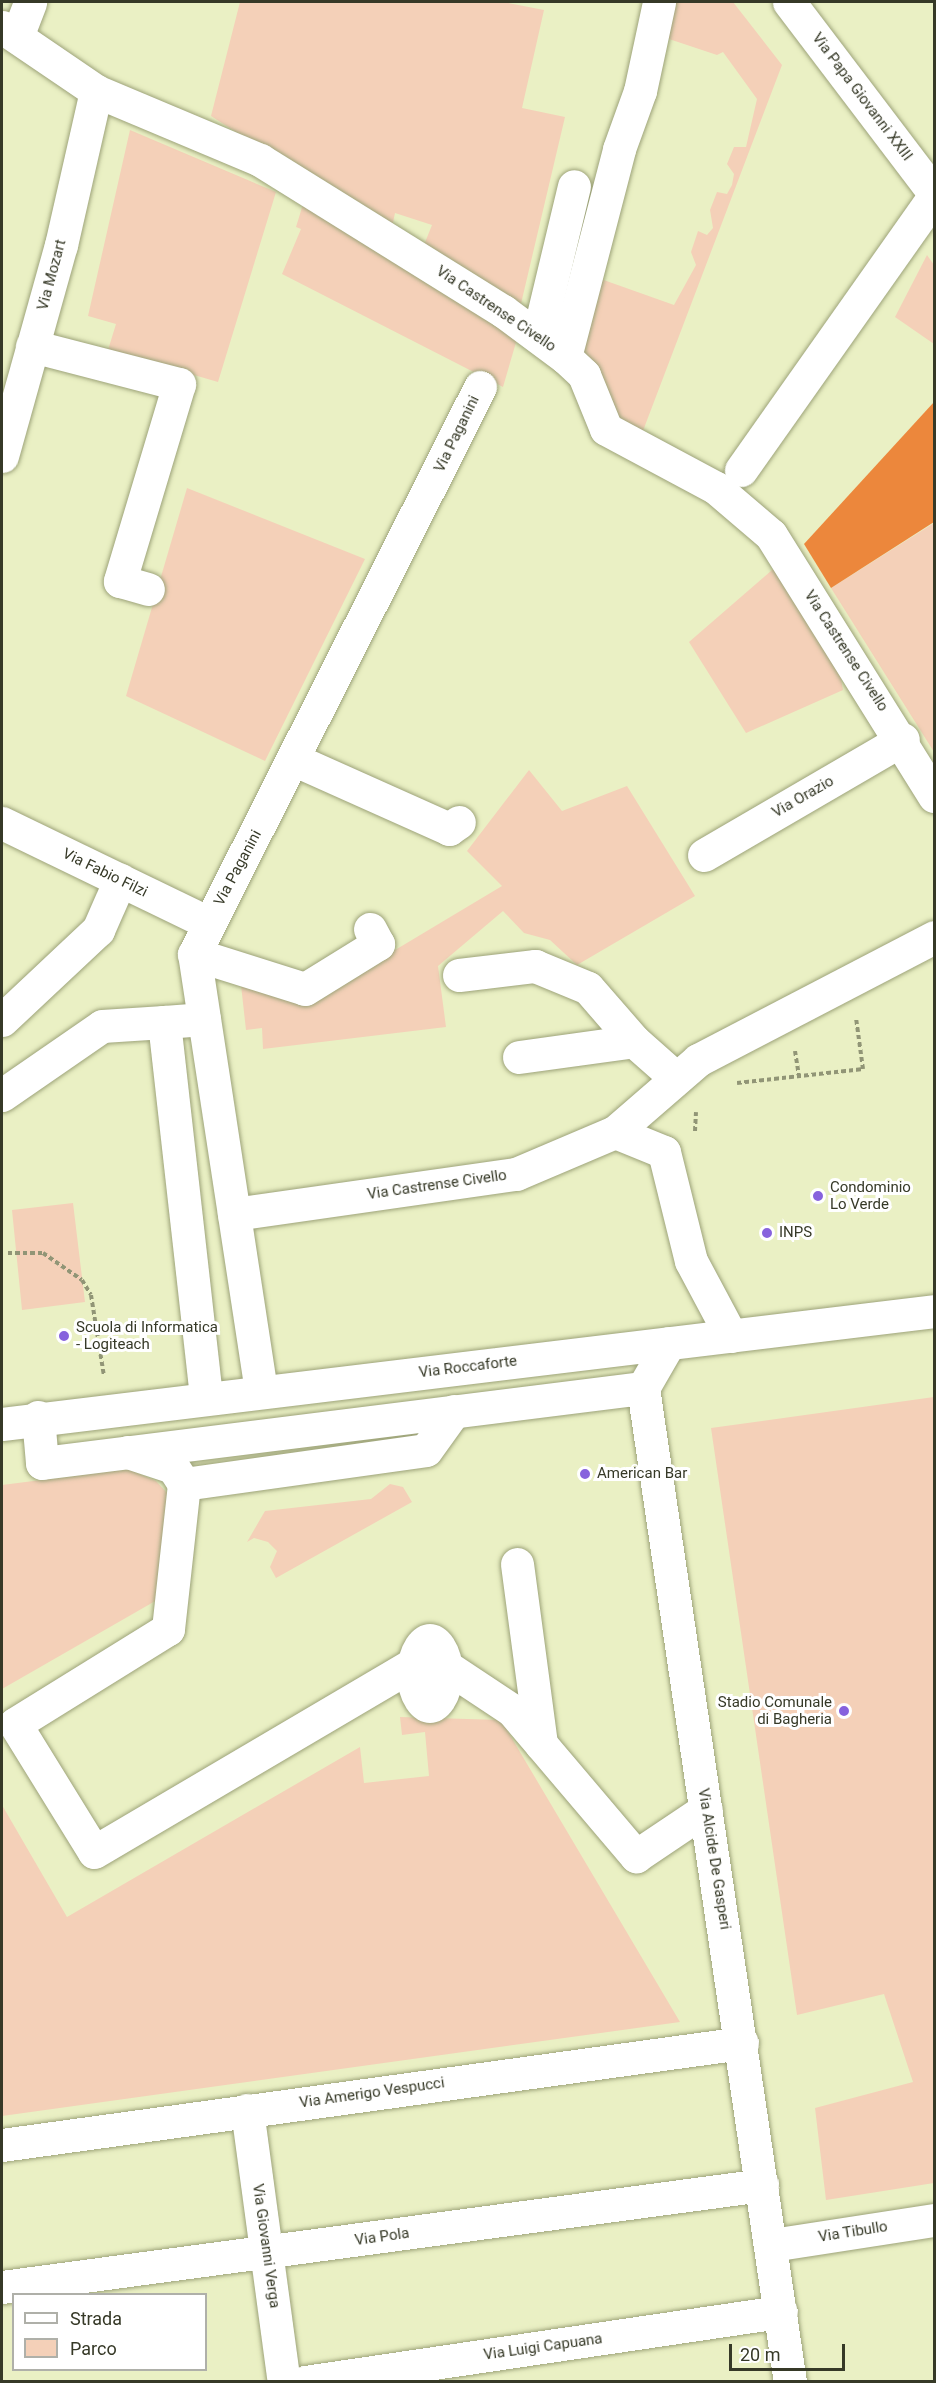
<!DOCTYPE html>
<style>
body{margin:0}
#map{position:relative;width:936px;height:2383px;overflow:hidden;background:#eaf0c4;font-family:Roboto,sans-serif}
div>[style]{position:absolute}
.green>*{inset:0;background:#f4d0b8}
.forest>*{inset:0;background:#ec873c}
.path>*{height:4px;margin-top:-2px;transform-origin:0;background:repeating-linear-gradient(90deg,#919576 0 4.5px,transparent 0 7.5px)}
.roads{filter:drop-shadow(0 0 2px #9da379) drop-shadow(0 0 2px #9da379)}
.minor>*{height:33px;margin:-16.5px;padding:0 16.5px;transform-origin:16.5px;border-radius:16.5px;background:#fff}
.minor>.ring{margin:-16.5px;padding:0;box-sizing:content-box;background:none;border:33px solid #fff;border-radius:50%}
.dots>*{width:16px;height:16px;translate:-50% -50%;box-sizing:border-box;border:3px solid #fff;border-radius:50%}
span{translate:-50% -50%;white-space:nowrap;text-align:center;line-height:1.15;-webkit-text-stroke:6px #fff;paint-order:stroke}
.street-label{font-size:15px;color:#363927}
.poi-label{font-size:15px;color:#363927}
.left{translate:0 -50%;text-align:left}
.right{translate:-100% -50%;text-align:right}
.frame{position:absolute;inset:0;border:3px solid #363927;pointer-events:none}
.legend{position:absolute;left:12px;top:2293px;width:195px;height:78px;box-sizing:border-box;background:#fff;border:2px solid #afb0a9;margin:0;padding:8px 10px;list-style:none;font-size:18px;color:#363927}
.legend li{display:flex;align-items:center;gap:12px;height:30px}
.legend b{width:30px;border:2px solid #afb0a9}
.scale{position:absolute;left:729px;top:2344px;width:116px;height:27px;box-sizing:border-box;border:3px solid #363927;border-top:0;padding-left:8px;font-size:18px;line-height:21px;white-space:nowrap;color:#363927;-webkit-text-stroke:4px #fff;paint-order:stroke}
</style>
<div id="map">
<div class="green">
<i style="clip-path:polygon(240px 2px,503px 2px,544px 10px,522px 108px,565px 117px,520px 308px,422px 250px,432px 225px,395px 213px,391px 232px,211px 116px)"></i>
<i style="clip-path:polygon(668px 2px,733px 2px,782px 65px,641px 436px,608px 411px,579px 347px,598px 278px,674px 305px,696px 265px,691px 252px,698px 231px,707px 235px,713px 228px,710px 210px,717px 192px,727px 194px,732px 185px,734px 174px,727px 164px,734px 147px,746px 147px,757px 99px,723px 52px,717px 55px,660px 36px)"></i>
<i style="clip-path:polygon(130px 130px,276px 192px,218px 382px,108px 350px,116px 324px,88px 316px)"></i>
<i style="clip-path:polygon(304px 201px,517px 339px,503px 387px,282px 274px,301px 229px,296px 227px)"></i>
<i style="clip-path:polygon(927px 255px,934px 265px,934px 344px,895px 317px)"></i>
<i style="clip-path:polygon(187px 488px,365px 559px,265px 761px,126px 696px)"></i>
<i style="clip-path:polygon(934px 523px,934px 752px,831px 588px)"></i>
<i style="clip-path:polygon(779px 564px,840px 674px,843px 690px,746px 733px,689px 642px)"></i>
<i style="clip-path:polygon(529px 770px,562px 811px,627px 786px,695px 896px,577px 965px,550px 940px,524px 933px,503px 911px,438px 966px,446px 1027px,263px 1049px,262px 1028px,246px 1030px,241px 985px,305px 1004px,502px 886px,467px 851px)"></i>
<i style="clip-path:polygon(73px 1203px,85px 1302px,22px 1310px,12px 1210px)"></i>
<i style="clip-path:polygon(934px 1397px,934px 2183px,826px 2200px,815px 2108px,913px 2082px,884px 1994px,797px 2015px,711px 1428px)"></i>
<i style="clip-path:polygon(128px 1469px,156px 1481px,167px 1493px,157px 1600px,2px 1689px,2px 1485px)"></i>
<i style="clip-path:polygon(390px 1484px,403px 1487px,412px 1502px,276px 1578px,270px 1567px,277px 1551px,268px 1542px,254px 1538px,247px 1542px,265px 1511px,371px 1499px)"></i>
<i style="clip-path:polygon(400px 1717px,501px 1720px,680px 2022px,2px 2116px,2px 1805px,67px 1917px,360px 1747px,364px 1783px,429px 1776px,425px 1732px,402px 1735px)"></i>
</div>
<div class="forest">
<i style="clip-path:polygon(934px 402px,934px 522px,831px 588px,804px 544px)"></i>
</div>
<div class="path">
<i style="left:795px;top:1051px;width:25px;rotate:81deg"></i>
<i style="left:737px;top:1083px;width:127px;rotate:-6.3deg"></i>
<i style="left:863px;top:1069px;width:51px;rotate:-97.8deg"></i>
<i style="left:695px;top:1131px;width:19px;rotate:-87deg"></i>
<i style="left:8px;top:1253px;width:35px"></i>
<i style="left:43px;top:1253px;width:47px;rotate:34.7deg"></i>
<i style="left:82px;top:1280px;width:17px;rotate:59deg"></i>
<i style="left:91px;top:1295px;width:82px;rotate:80.9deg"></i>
</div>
<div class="roads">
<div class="minor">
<i style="left:789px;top:2px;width:240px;rotate:52.8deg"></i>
<i style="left:2px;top:27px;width:114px;rotate:34.2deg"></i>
<i style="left:96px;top:91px;width:178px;rotate:22.8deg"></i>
<i style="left:260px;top:160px;width:286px;rotate:31.9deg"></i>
<i style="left:503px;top:311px;width:77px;rotate:36.6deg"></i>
<i style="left:565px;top:357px;width:26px;rotate:43deg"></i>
<i style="left:584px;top:375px;width:58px;rotate:67.8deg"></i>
<i style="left:606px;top:429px;width:125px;rotate:28.2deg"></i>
<i style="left:716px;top:488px;width:72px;rotate:40.5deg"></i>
<i style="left:771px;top:535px;width:308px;rotate:58deg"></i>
<i style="left:18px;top:34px;width:34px;rotate:-69deg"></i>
<i style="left:538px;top:336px;width:154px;rotate:-76.5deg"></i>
<i style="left:32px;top:346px;width:152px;rotate:14.5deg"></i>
<i style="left:179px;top:384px;width:206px;rotate:106.7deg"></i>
<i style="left:120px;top:581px;width:29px;rotate:16deg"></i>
<i style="left:565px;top:357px;width:215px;rotate:-75.4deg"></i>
<i style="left:619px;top:149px;width:62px;rotate:-70.1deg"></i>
<i style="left:640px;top:91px;width:91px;rotate:-77.9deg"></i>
<i style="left:2px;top:456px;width:219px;rotate:-74.4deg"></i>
<i style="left:61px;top:245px;width:158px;rotate:-77.2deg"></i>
<i style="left:741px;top:470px;width:335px;rotate:-54.8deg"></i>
<i style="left:295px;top:760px;width:169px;rotate:24.1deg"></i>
<i style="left:449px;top:829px;width:12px;rotate:-35deg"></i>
<i style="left:2px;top:823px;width:230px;rotate:25.8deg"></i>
<i style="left:704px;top:855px;width:230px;rotate:-30.2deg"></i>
<i style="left:194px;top:954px;width:116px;rotate:17.5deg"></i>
<i style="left:305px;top:989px;width:86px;rotate:-31.7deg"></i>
<i style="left:378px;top:944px;width:17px;rotate:-118deg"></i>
<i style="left:459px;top:975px;width:77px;rotate:-6.8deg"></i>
<i style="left:535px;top:966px;width:57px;rotate:22.5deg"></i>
<i style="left:588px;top:988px;width:70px;rotate:49deg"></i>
<i style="left:204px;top:1019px;width:40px;rotate:175.7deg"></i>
<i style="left:164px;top:1022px;width:378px;rotate:83.6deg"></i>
<i style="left:2px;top:1020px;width:132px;rotate:-43.2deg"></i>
<i style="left:98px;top:930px;width:55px;rotate:-66.3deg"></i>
<i style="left:519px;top:1057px;width:116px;rotate:-7.9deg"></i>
<i style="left:634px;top:1041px;width:56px;rotate:41.4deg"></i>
<i style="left:2px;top:1095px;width:121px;rotate:-34.6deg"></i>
<i style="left:102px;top:1026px;width:62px;rotate:-3.7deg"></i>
<i style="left:615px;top:1132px;width:53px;rotate:22.2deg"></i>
<i style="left:664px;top:1152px;width:112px;rotate:76.1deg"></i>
<i style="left:691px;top:1261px;width:85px;rotate:61.9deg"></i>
<i style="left:234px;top:1214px;width:285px;rotate:-8.1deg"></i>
<i style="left:516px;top:1174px;width:108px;rotate:-23deg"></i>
<i style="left:615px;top:1132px;width:110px;rotate:-40.9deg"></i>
<i style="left:698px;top:1060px;width:266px;rotate:-27.5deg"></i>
<i style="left:669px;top:1343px;width:52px;rotate:120deg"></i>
<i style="left:643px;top:1388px;width:1005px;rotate:81.59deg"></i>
<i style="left:261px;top:1391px;width:442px;rotate:-98.7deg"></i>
<i style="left:194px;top:954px;width:635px;rotate:-63.23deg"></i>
<i style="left:38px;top:1417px;width:46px;rotate:85deg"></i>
<i style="left:42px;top:1463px;width:606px;rotate:-7.11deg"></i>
<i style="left:2px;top:1424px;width:939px;rotate:-6.91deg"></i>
<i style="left:128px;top:1452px;width:47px;rotate:18.4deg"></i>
<i style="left:173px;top:1467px;width:20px;rotate:57deg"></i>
<i style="left:184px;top:1484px;width:146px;rotate:96.3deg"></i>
<i style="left:168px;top:1629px;width:180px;rotate:148.2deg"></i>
<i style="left:15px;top:1724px;width:150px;rotate:58.3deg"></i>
<i style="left:94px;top:1852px;width:373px;rotate:-30.5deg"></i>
<i style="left:184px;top:1484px;width:244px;rotate:-8deg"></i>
<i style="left:426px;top:1450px;width:48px;rotate:-54.3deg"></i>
<i style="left:517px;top:1564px;width:182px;rotate:82.4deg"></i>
<i class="ring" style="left:413px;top:1640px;width:-3px;height:-3px"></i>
<i style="left:441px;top:1663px;width:85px;rotate:33.5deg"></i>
<i style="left:512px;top:1710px;width:192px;rotate:49.7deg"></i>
<i style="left:636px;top:1856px;width:84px;rotate:-33.9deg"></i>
<i style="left:247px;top:2110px;width:275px;rotate:82.3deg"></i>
<i style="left:2px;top:2145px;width:747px;rotate:-7.85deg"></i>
<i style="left:772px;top:2245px;width:164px;rotate:-8.8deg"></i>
<i style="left:2px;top:2287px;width:767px;rotate:-7.64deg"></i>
<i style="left:305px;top:2382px;width:481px;rotate:-8.4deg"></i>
</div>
</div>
<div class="dots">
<i style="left:818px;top:1196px;background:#8762dd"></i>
<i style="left:767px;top:1233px;background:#8762dd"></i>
<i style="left:64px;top:1336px;background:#8762dd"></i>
<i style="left:585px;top:1474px;background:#8762dd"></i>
<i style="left:844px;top:1711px;background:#8762dd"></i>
</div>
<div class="street-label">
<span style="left:862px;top:97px;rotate:53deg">Via Papa Giovanni XXIII</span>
<span style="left:52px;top:275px;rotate:-75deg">Via Mozart</span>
<span style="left:496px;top:309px;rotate:34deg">Via Castrense Civello</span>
<span style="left:457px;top:434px;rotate:-64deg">Via Paganini</span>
<span style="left:846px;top:651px;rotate:57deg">Via Castrense Civello</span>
<span style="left:803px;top:797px;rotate:-30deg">Via Orazio</span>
<span style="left:238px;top:868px;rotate:-62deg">Via Paganini</span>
<span style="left:105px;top:873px;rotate:26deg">Via Fabio Filzi</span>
<span style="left:437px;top:1185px;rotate:-8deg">Via Castrense Civello</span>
<span style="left:468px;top:1367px;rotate:-7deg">Via Roccaforte</span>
<span style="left:714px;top:1859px;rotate:81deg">Via Alcide De Gasperi</span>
<span style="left:372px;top:2093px;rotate:-8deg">Via Amerigo Vespucci</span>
<span style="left:853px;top:2232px;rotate:-9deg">Via Tibullo</span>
<span style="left:382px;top:2237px;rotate:-8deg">Via Pola</span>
<span style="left:266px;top:2246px;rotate:82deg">Via Giovanni Verga</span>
<span style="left:543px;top:2347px;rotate:-8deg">Via Luigi Capuana</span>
</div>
<div class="poi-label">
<span class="left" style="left:830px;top:1196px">Condominio<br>Lo Verde</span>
<span class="left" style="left:779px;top:1233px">INPS</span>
<span class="left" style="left:76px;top:1336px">Scuola di Informatica<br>- Logiteach</span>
<span class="left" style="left:597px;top:1474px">American Bar</span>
<span class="right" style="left:832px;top:1711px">Stadio Comunale<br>di Bagheria</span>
</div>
<div class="frame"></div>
<ul class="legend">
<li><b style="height:8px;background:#fff"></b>Strada</li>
<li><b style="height:16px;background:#f4d0b8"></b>Parco</li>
</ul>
<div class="scale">20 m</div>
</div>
